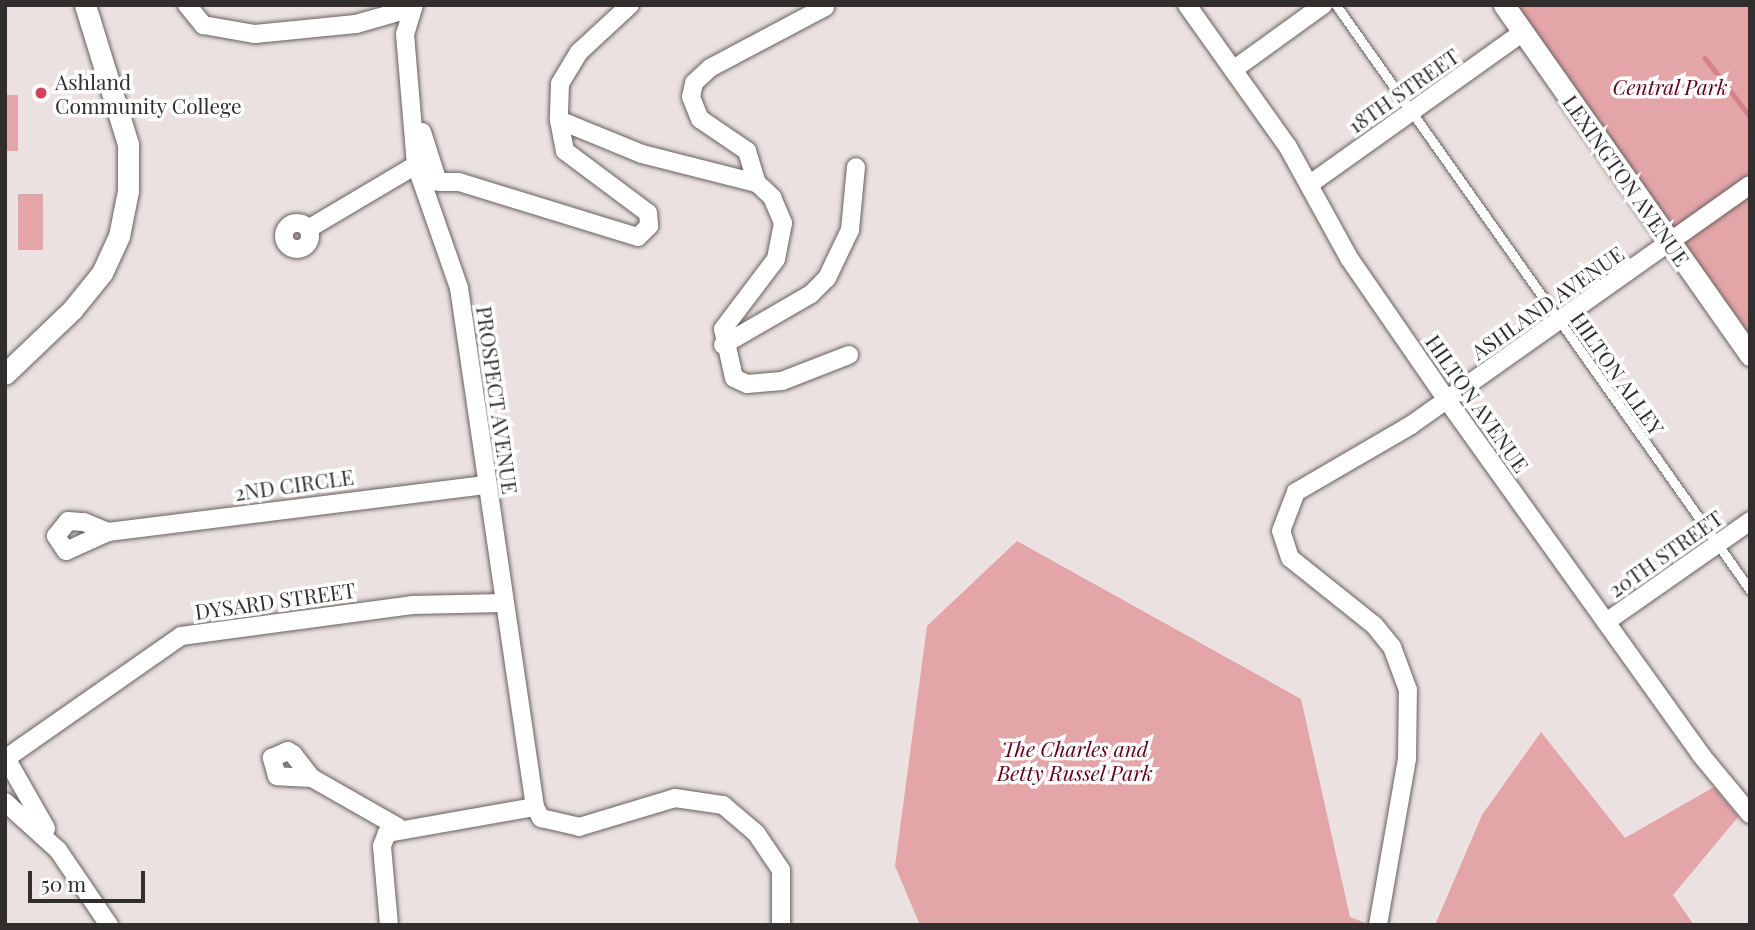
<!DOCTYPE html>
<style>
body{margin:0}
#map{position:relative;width:1755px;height:930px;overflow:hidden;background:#ebe1e1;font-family:"Playfair Display",serif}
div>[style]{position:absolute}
.green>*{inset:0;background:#e3a5a8}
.stream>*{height:4.5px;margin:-2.25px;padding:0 2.25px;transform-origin:2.25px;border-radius:2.25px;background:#d28288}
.roads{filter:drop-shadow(0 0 2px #675f5f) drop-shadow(0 0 2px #675f5f)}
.service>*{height:9px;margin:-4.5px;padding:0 4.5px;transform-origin:4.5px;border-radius:4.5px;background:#fff}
.minor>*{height:18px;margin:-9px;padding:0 9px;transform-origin:9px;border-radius:9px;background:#fff}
.minor>.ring{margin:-9px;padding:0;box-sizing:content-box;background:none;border:18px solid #fff;border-radius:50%}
.tertiary>*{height:21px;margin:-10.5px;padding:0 10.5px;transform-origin:10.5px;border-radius:10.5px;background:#fff}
.dots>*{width:19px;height:19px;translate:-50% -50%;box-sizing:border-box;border:4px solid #fff;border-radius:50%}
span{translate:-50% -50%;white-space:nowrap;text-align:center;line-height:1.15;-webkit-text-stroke:7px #fff;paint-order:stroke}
.poi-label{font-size:21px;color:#322e2e}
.left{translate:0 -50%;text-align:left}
.park-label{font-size:21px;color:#62001a;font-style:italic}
.street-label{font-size:21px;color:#322e2e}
.frame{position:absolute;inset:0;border:7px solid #322e2e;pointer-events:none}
.scale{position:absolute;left:28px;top:871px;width:117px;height:32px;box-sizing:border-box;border:4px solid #322e2e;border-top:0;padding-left:9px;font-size:21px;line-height:24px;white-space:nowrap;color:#322e2e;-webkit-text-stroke:5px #fff;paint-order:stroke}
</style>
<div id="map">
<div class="green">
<i style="clip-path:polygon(1516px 5px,1750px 5px,1750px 335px)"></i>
<i style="clip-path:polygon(5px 95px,18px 95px,18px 151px,5px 151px)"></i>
<i style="clip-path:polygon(18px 194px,43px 194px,43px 250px,18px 250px)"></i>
<i style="clip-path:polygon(1017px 541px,1301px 699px,1350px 917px,1371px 925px,920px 925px,895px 866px,927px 626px)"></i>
<i style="clip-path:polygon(1541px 732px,1625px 838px,1714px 787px,1738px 817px,1673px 895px,1694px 925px,1435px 925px,1482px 815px)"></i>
</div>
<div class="stream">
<i style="left:1705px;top:58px;width:73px;rotate:52.2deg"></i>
</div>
<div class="roads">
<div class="service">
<i style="left:1336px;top:5px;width:717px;rotate:54.71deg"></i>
</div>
<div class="minor">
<i style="left:187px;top:5px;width:26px;rotate:51deg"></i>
<i style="left:203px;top:25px;width:53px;rotate:9.8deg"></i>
<i style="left:255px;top:34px;width:101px;rotate:-5.7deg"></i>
<i style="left:356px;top:24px;width:58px;rotate:-15.9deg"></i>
<i style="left:414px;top:5px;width:30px;rotate:107deg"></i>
<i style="left:405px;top:34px;width:131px;rotate:85.2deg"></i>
<i style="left:416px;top:165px;width:130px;rotate:70.7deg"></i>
<i style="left:459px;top:288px;width:525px;rotate:81.67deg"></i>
<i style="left:535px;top:807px;width:13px;rotate:61deg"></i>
<i style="left:541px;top:818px;width:39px;rotate:13deg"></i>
<i style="left:579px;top:827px;width:100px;rotate:-16.8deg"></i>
<i style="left:675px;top:798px;width:49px;rotate:8.3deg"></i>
<i style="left:723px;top:805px;width:43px;rotate:40.3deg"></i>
<i style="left:756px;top:833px;width:45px;rotate:56deg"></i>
<i style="left:781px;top:870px;width:55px;rotate:90deg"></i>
<i style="left:630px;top:5px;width:69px;rotate:137.3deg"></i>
<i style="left:579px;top:52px;width:37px;rotate:121deg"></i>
<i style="left:560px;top:84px;width:36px;rotate:92deg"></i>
<i style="left:559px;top:120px;width:90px;rotate:22.3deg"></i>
<i style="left:642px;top:154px;width:119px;rotate:14.2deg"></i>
<i style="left:1187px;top:5px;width:174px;rotate:54.6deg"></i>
<i style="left:1288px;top:147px;width:127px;rotate:61.2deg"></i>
<i style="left:1349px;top:258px;width:173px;rotate:55.4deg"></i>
<i style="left:1447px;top:400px;width:437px;rotate:54.4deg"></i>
<i style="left:1701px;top:755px;width:77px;rotate:50.3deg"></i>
<i style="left:825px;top:7px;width:130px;rotate:152.1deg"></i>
<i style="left:710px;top:68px;width:22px;rotate:137deg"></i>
<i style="left:694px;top:83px;width:14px;rotate:102deg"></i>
<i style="left:691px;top:97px;width:24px;rotate:68deg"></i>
<i style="left:700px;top:119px;width:57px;rotate:34.2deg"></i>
<i style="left:747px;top:151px;width:34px;rotate:73deg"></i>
<i style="left:757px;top:183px;width:21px;rotate:43deg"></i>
<i style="left:772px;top:197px;width:28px;rotate:67deg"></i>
<i style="left:783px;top:223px;width:37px;rotate:101deg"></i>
<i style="left:776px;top:259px;width:88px;rotate:127.1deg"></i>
<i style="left:723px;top:329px;width:50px;rotate:77.3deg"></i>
<i style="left:734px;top:378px;width:14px;rotate:25deg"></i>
<i style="left:747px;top:384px;width:35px;rotate:-5deg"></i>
<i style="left:782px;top:381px;width:72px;rotate:-21.2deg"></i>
<i style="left:1233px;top:70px;width:111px;rotate:-35.8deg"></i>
<i style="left:422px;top:132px;width:52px;rotate:72.3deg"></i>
<i style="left:438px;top:182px;width:21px"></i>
<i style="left:459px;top:182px;width:187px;rotate:17.1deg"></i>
<i style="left:638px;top:237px;width:16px;rotate:-45deg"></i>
<i style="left:649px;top:226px;width:13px;rotate:-94deg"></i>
<i style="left:648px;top:213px;width:104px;rotate:-143.2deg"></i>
<i style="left:565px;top:151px;width:32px;rotate:-101deg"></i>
<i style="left:1310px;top:184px;width:262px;rotate:-35.5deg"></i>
<i class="ring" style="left:284px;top:223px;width:8px;height:8px"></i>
<i style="left:308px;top:229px;width:126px;rotate:-30.7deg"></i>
<i style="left:723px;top:345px;width:102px;rotate:-30.1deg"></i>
<i style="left:811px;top:294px;width:23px;rotate:-45deg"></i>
<i style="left:827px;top:278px;width:53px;rotate:-64.4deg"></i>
<i style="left:850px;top:230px;width:63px;rotate:-84.6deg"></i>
<i style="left:68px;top:521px;width:16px;rotate:4deg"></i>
<i style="left:84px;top:522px;width:26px;rotate:23deg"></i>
<i style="left:108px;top:532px;width:46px;rotate:155.7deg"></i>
<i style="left:66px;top:551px;width:18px;rotate:-124deg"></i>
<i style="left:56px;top:536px;width:19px;rotate:-51deg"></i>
<i style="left:108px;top:532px;width:382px;rotate:-7.1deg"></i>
<i style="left:1606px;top:622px;width:176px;rotate:-35deg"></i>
<i style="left:288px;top:751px;width:6px;rotate:31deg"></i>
<i style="left:293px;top:754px;width:31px;rotate:52deg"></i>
<i style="left:312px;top:778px;width:35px;rotate:-177deg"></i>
<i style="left:277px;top:776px;width:19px;rotate:-106deg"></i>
<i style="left:272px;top:758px;width:17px;rotate:-24deg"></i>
<i style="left:6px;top:758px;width:81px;rotate:60.3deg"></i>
<i style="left:5px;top:759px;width:215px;rotate:-34.9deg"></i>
<i style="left:181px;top:636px;width:233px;rotate:-7.6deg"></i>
<i style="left:412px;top:605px;width:92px;rotate:-1.2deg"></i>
<i style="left:312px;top:778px;width:99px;rotate:29.7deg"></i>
<i style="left:5px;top:802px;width:72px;rotate:42.2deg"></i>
<i style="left:58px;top:850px;width:91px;rotate:55.8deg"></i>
<i style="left:389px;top:925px;width:79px;rotate:-95.1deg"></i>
<i style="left:382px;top:846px;width:14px;rotate:-69deg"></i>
<i style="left:387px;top:833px;width:150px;rotate:-10deg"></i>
<i style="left:1378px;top:925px;width:169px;rotate:-80.1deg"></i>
<i style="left:1407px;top:758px;width:68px;rotate:-89.2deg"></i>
<i style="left:1408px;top:690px;width:46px;rotate:-110.4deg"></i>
<i style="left:1392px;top:647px;width:28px;rotate:-129deg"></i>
<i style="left:1374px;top:625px;width:107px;rotate:-141.4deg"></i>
<i style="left:1290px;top:558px;width:28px;rotate:-108deg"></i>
<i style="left:1281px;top:531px;width:42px;rotate:-69deg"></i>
<i style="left:1296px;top:492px;width:133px;rotate:-30.2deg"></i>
<i style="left:1411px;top:425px;width:415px;rotate:-35.3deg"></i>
</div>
<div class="tertiary">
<i style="left:1504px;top:5px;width:428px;rotate:54.9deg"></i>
<i style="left:5px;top:374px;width:93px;rotate:-43.7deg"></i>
<i style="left:72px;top:310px;width:48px;rotate:-51deg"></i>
<i style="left:102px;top:273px;width:41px;rotate:-65.3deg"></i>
<i style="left:119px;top:236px;width:46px;rotate:-78.7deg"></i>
<i style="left:128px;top:191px;width:47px;rotate:-90deg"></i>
<i style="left:128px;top:144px;width:145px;rotate:-107.2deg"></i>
</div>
</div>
<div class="dots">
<i style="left:41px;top:93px;background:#d34359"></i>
</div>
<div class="poi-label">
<span class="left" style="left:55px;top:93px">Ashland<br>Community College</span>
</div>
<div class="park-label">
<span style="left:1670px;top:86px">Central Park</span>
<span style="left:1075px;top:760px">The Charles and<br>Betty Russel Park</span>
</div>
<div class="street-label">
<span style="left:1403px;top:90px;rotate:-35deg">18TH STREET</span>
<span style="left:1627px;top:180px;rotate:55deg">LEXINGTON AVENUE</span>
<span style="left:1547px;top:302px;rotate:-35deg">ASHLAND AVENUE</span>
<span style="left:1618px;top:373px;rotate:55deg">HILTON ALLEY</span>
<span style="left:498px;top:400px;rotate:82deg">PROSPECT AVENUE</span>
<span style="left:1478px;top:403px;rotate:55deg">HILTON AVENUE</span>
<span style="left:294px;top:484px;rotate:-8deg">2ND CIRCLE</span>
<span style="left:1665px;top:553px;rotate:-35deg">20TH STREET</span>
<span style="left:275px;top:600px;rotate:-8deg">DYSARD STREET</span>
</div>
<div class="frame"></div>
<div class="scale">50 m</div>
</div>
